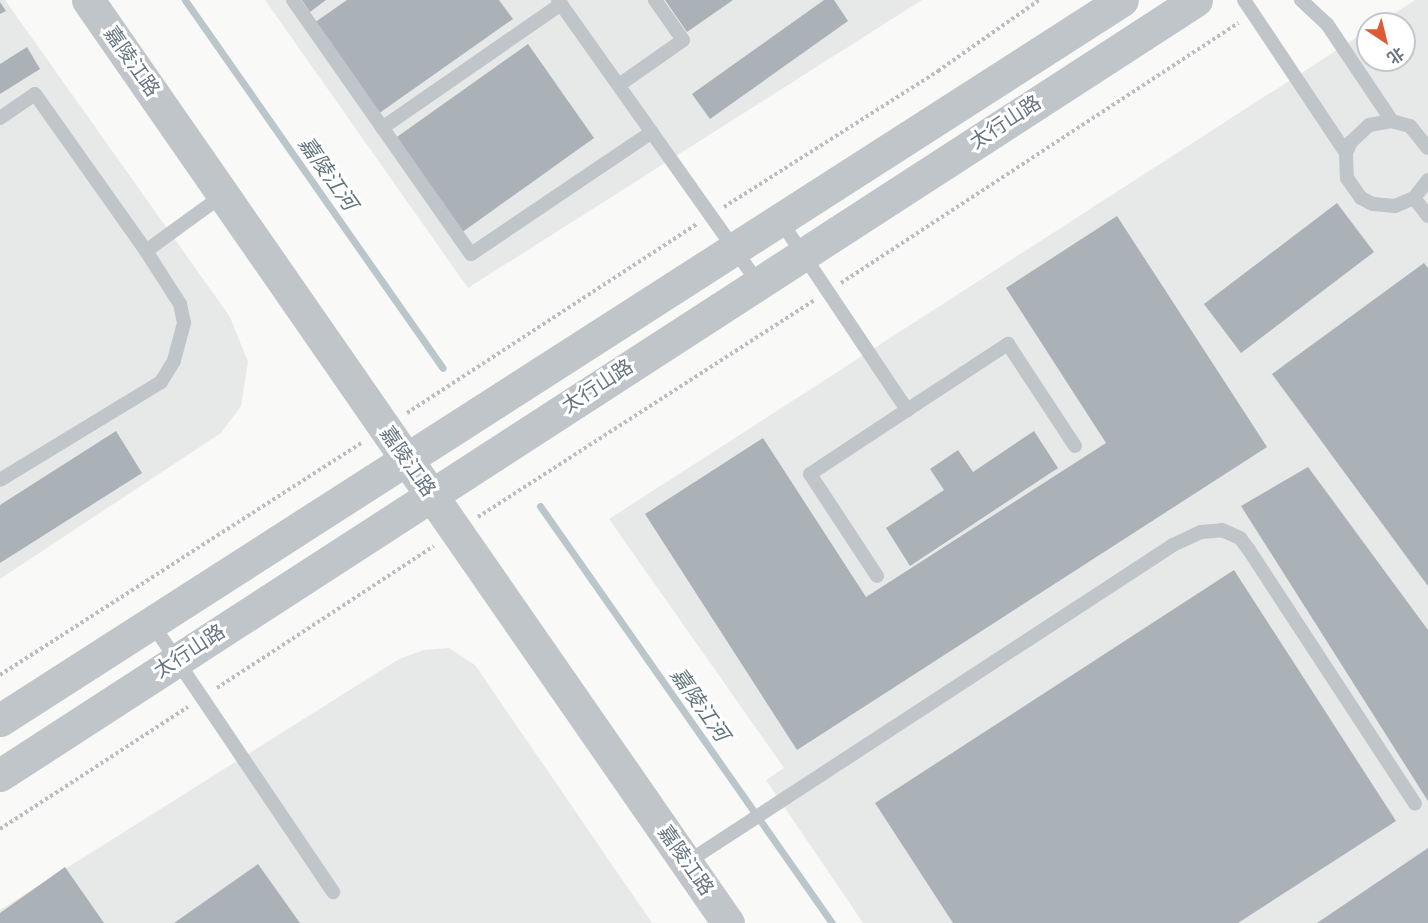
<!DOCTYPE html>
<meta charset="utf-8">
<style>
body{margin:0}
#map{position:relative;width:1428px;height:923px;overflow:hidden;background:#f9f9f7;font-family:"Varela Round","Noto Sans SC",sans-serif}
div>[style]{position:absolute}
.built>*{inset:0;background:#e7e8e8}
.stream>*{height:7px;margin:-3.5px;padding:0 3.5px;transform-origin:3.5px;border-radius:3.5px;background:#bac6ca}
.building>*{inset:0;background:#aab2b8}
.path>*{height:4px;margin-top:-2px;transform-origin:0;background:repeating-linear-gradient(90deg,#bbbec1 0 3px,transparent 0 6px)}
.service>*{height:14px;margin:-7px;padding:0 7px;transform-origin:7px;border-radius:7px;background:#c0c5c9}
.tertiary>*{height:33px;margin:-16.5px;padding:0 16.5px;transform-origin:16.5px;border-radius:16.5px;background:#c0c5c9}
span{translate:-50% -50%;white-space:nowrap;text-align:center;line-height:1.15;-webkit-text-stroke:6px #fff;paint-order:stroke}
.street-label{font-size:20px;color:#667581}
.water-label{font-size:21px;color:#60747b;font-style:italic}
.north{position:absolute;left:1356px;top:12px;width:60px;height:60px;box-sizing:border-box;background:#fff;border:2px solid #c2c8cd;border-radius:50%;rotate:145deg;font-size:16px;font-weight:700;line-height:24px;text-align:center;color:#667581}
.north::after{content:'';display:block;margin:auto;width:21px;height:27px;background:#dc5a35;clip-path:polygon(50% 0,100% 100%,50% 72%,0 100%)}
</style>
<div id="map">
<div class="built">
<i style="clip-path:polygon(0 0,5px 0,230px 317px,248px 362px,241px 406px,221px 433px,0 579px)"></i>
<i style="clip-path:polygon(265px 0,922px 0,468px 288px)"></i>
<i style="clip-path:polygon(1415px 0,1428px 0,1428px 923px,863px 923px,766px 780px,784px 768px,609px 519px,1368px 30px,1368px 60px,1404px 60px,1404px 24px,1378px 24px)"></i>
<i style="clip-path:polygon(449px 648px,475px 665px,652px 923px,0 923px,0 910px,399px 659px,424px 650px)"></i>
</div>
<div class="stream">
<i style="left:185px;top:0;width:449px;rotate:55deg"></i>
<i style="left:540px;top:506px;width:509px;rotate:55deg"></i>
</div>
<div class="building">
<i style="clip-path:polygon(302px 0,326px 0,310px 12px)"></i>
<i style="clip-path:polygon(347px 0,499px 0,513px 19px,378px 114px,314px 23px)"></i>
<i style="clip-path:polygon(665px 0,733px 0,687px 32px)"></i>
<i style="clip-path:polygon(824px 0,834px 0,848px 21px,710px 119px,692px 94px)"></i>
<i style="clip-path:polygon(0 2px,6px 11px,0 14px)"></i>
<i style="clip-path:polygon(528px 44px,594px 138px,461px 233px,394px 139px)"></i>
<i style="clip-path:polygon(27px 47px,40px 69px,0 94px,0 64px)"></i>
<i style="clip-path:polygon(1337px 203px,1374px 252px,1241px 353px,1204px 304px)"></i>
<i style="clip-path:polygon(1117px 216px,1267px 447px,797px 750px,645px 514px,763px 438px,866px 597px,1106px 443px,1006px 288px)"></i>
<i style="clip-path:polygon(1424px 263px,1428px 268px,1428px 586px,1272px 374px)"></i>
<i style="clip-path:polygon(116px 431px,142px 473px,0 563px,0 505px)"></i>
<i style="clip-path:polygon(1034px 431px,1058px 468px,910px 566px,886px 528px,944px 490px,930px 469px,958px 450px,973px 472px)"></i>
<i style="clip-path:polygon(1308px 467px,1428px 630px,1428px 801px,1241px 506px)"></i>
<i style="clip-path:polygon(1234px 570px,1396px 821px,1238px 923px,953px 923px,875px 803px)"></i>
<i style="clip-path:polygon(1428px 848px,1428px 923px,1317px 923px)"></i>
<i style="clip-path:polygon(258px 864px,300px 923px,174px 923px)"></i>
<i style="clip-path:polygon(65px 867px,104px 923px,0 923px,0 913px)"></i>
</div>
<div class="path">
<i style="left:724px;top:207px;width:254px;rotate:-32.4deg"></i>
<i style="left:938px;top:71px;width:123px;rotate:-35.1deg"></i>
<i style="left:841px;top:283px;width:475px;rotate:-33.2deg"></i>
<i style="left:407px;top:413px;width:346px;rotate:-33.1deg"></i>
<i style="left:478px;top:517px;width:401px;rotate:-32.8deg"></i>
<i style="left:0;top:675px;width:431px;rotate:-32.7deg"></i>
<i style="left:217px;top:688px;width:259px;rotate:-33.2deg"></i>
<i style="left:0;top:829px;width:224px;rotate:-33deg"></i>
</div>
<div class="service">
<i style="left:293px;top:0;width:310px;rotate:55deg"></i>
<i style="left:471px;top:254px;width:218px;rotate:-34deg"></i>
<i style="left:558px;top:0;width:346px;rotate:54.7deg"></i>
<i style="left:1244px;top:0;width:184px;rotate:56.3deg"></i>
<i style="left:1346px;top:153px;width:25px;rotate:88deg"></i>
<i style="left:1347px;top:178px;width:24px;rotate:55deg"></i>
<i style="left:1361px;top:198px;width:13px;rotate:27deg"></i>
<i style="left:1373px;top:204px;width:22px;rotate:5deg"></i>
<i style="left:1395px;top:206px;width:21px;rotate:-23deg"></i>
<i style="left:1414px;top:198px;width:23px;rotate:-52deg"></i>
<i style="left:1301px;top:0;width:35px;rotate:43deg"></i>
<i style="left:1327px;top:24px;width:117px;rotate:56.2deg"></i>
<i style="left:1392px;top:121px;width:19px;rotate:16deg"></i>
<i style="left:1410px;top:126px;width:28px;rotate:51deg"></i>
<i style="left:619px;top:85px;width:78px;rotate:-35.1deg"></i>
<i style="left:683px;top:40px;width:49px;rotate:-125deg"></i>
<i style="left:0;top:118px;width:42px;rotate:-34.4deg"></i>
<i style="left:35px;top:94px;width:192px;rotate:54.7deg"></i>
<i style="left:146px;top:251px;width:63px;rotate:57.3deg"></i>
<i style="left:180px;top:304px;width:19px;rotate:78deg"></i>
<i style="left:184px;top:323px;width:39px;rotate:105deg"></i>
<i style="left:174px;top:361px;width:25px;rotate:122deg"></i>
<i style="left:161px;top:382px;width:188px;rotate:148.7deg"></i>
<i style="left:382px;top:128px;width:218px;rotate:-34.7deg"></i>
<i style="left:1346px;top:153px;width:12px;rotate:-66deg"></i>
<i style="left:1351px;top:142px;width:25px;rotate:-43deg"></i>
<i style="left:1369px;top:125px;width:23px;rotate:-10deg"></i>
<i style="left:1414px;top:198px;width:23px;rotate:52deg"></i>
<i style="left:780px;top:220px;width:229px;rotate:56.2deg"></i>
<i style="left:146px;top:251px;width:95px;rotate:-36deg"></i>
<i style="left:877px;top:576px;width:122px;rotate:-123.3deg"></i>
<i style="left:810px;top:474px;width:116px;rotate:-33.4deg"></i>
<i style="left:907px;top:410px;width:121px;rotate:-33.2deg"></i>
<i style="left:1008px;top:344px;width:122px;rotate:56.7deg"></i>
<i style="left:151px;top:622px;width:326px;rotate:56deg"></i>
<i style="left:686px;top:863px;width:582px;rotate:-33.14deg"></i>
<i style="left:1173px;top:545px;width:31px;rotate:-25deg"></i>
<i style="left:1201px;top:532px;width:21px;rotate:-5deg"></i>
<i style="left:1222px;top:530px;width:20px;rotate:24deg"></i>
<i style="left:1240px;top:538px;width:15px;rotate:53deg"></i>
<i style="left:1249px;top:550px;width:303px;rotate:56.8deg"></i>
</div>
<div class="tertiary">
<i style="left:88px;top:0;width:1123px;rotate:55.26deg"></i>
<i style="left:0;top:720px;width:1333px;rotate:-32.69deg"></i>
<i style="left:0;top:775px;width:1425px;rotate:-32.94deg"></i>
</div>
<div class="street-label">
<span style="left:131px;top:62px;rotate:55deg">嘉陵江路</span>
<span style="left:1006px;top:123px;rotate:-33deg">太行山路</span>
<span style="left:598px;top:387px;rotate:-33deg">太行山路</span>
<span style="left:407px;top:462px;rotate:55deg">嘉陵江路</span>
<span style="left:190px;top:652px;rotate:-33deg">太行山路</span>
<span style="left:685px;top:861px;rotate:55deg">嘉陵江路</span>
</div>
<div class="water-label">
<span style="left:327px;top:174px;rotate:55deg">嘉陵江河</span>
<span style="left:699px;top:705px;rotate:55deg">嘉陵江河</span>
</div>
<div class="north">北</div>
</div>
